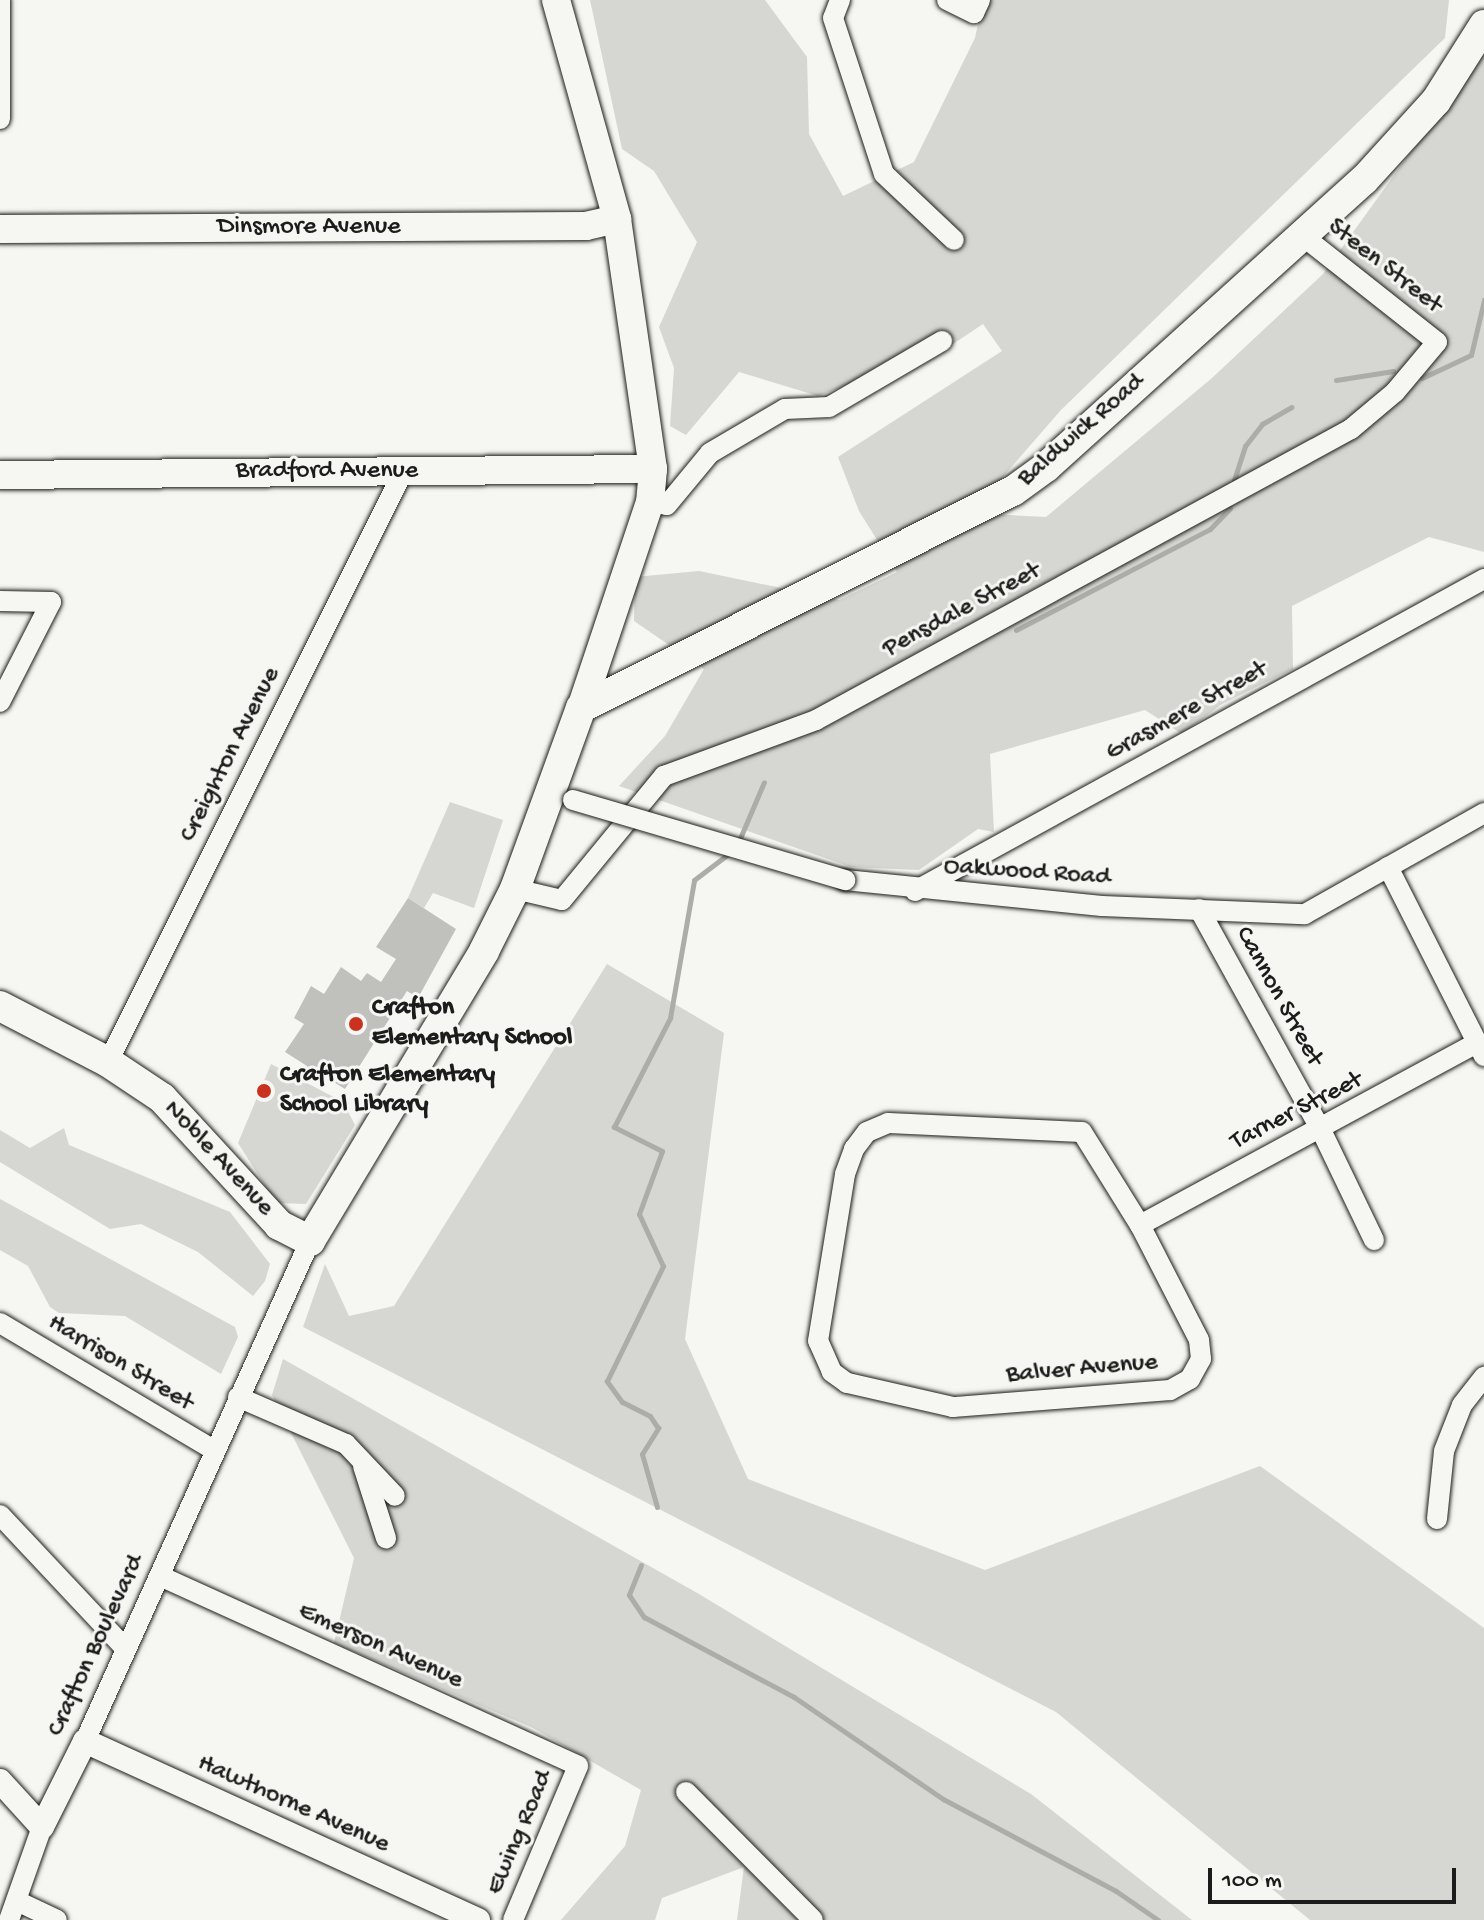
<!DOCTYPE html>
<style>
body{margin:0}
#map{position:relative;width:1484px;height:1920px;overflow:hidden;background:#f6f6f2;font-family:"Gochi Hand",sans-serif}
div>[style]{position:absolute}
.green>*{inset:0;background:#d6d6d2}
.stream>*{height:5px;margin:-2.5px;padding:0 2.5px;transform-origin:2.5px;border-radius:2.5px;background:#acaca9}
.building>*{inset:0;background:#c0c0bd}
.roads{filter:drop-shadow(0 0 2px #1c1c1c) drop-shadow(0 0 2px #1c1c1c)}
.minor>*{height:20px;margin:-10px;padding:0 10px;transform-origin:10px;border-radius:10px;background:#f6f6f2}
.tertiary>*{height:24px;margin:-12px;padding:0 12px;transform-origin:12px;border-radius:12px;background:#f6f6f2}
.secondary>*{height:28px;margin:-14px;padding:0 14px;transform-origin:14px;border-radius:14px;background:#f6f6f2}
.primary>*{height:30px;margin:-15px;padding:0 15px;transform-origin:15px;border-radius:15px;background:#f6f6f2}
.bridges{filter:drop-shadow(0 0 2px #1c1c1c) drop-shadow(0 0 2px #1c1c1c)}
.minor-bridge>*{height:20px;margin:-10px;padding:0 10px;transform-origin:10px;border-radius:10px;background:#f6f6f2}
.dots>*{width:22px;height:22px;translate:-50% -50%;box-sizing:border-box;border:4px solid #f6f6f2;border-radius:50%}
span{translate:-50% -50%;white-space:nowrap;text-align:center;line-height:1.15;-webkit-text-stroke:6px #f6f6f2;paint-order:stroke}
.street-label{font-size:26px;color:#1c1c1c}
.poi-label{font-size:26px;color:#1c1c1c;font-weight:700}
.left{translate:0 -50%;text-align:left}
.scale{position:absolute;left:1208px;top:1868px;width:248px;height:36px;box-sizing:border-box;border:4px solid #1c1c1c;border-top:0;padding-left:10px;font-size:24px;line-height:28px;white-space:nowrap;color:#1c1c1c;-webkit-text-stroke:6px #f6f6f2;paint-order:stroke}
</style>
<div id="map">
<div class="green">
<i style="clip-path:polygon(590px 0,765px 0,807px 57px,809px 134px,843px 196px,914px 162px,975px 38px,983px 0,1449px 0,1445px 38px,1061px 410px,1001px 479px,989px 514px,1046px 517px,1212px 378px,1323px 274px,1484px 50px,1484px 552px,1429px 537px,1292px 606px,1293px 669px,1222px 704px,1182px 734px,1145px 710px,990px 754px,994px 832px,978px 829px,919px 870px,851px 867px,619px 786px,665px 736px,704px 669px,634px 621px,635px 577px,699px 571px,839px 600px,897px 572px,859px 511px,838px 457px,1002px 351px,983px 324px,950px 346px,818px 396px,739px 372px,686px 435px,670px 426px,674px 368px,659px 327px,697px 242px,654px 171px,622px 149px)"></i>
<i style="clip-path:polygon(450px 802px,503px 820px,474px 908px,433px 893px,424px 908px,408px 898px)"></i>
<i style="clip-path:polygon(607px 964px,724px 1033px,685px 1339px,748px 1479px,985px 1570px,1260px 1466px,1484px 1628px,1484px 1920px,1310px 1920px,1056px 1712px,303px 1327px,325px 1264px,349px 1316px,394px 1306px)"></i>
<i style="clip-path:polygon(271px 1064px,343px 1102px,355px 1125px,306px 1204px,276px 1203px,238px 1143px)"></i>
<i style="clip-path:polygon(64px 1128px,69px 1145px,230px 1212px,270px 1264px,265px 1281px,253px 1296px,198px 1252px,141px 1224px,110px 1229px,0 1162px,0 1130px,30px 1148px)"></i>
<i style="clip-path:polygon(0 1199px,235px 1327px,238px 1337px,221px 1374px,125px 1316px,59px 1313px,50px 1307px,28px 1266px,0 1250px)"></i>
<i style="clip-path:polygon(283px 1359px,699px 1594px,1031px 1794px,1192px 1920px,737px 1920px,744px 1867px,662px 1898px,655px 1920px,561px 1920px,625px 1846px,641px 1790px,533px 1728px,334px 1643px,354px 1558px,272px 1395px)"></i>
</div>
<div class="stream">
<i style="left:1422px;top:378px;width:54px;rotate:-25.1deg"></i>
<i style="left:1471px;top:355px;width:57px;rotate:-76.7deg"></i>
<i style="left:1336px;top:380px;width:58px;rotate:-9deg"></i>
<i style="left:1234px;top:480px;width:36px;rotate:-72deg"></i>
<i style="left:1245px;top:446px;width:28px;rotate:-52deg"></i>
<i style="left:1262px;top:424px;width:34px;rotate:-30deg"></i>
<i style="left:1016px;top:630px;width:219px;rotate:-27.5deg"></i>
<i style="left:1210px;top:529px;width:29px;rotate:-46deg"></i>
<i style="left:738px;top:843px;width:66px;rotate:-66.9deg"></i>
<i style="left:657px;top:1507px;width:55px;rotate:-105.8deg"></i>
<i style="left:642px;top:1454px;width:31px;rotate:-58deg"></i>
<i style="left:658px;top:1428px;width:14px;rotate:-124deg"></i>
<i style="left:650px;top:1416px;width:31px;rotate:-153deg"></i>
<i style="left:622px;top:1402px;width:26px;rotate:-126deg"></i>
<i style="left:607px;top:1381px;width:128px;rotate:-64deg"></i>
<i style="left:663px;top:1266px;width:57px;rotate:-114.8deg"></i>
<i style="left:639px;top:1214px;width:67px;rotate:-69.9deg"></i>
<i style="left:662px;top:1151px;width:54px;rotate:-153.4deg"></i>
<i style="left:614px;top:1127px;width:123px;rotate:-62.8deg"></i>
<i style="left:670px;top:1018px;width:140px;rotate:-80.1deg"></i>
<i style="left:694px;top:880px;width:48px;rotate:-37.3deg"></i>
<i style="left:641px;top:1565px;width:32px;rotate:112deg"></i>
<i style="left:629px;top:1595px;width:27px;rotate:56deg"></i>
<i style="left:644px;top:1617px;width:170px;rotate:28.1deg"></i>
<i style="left:794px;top:1697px;width:181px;rotate:34.4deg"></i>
<i style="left:943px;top:1799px;width:196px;rotate:28deg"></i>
<i style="left:1116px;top:1891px;width:51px;rotate:34.6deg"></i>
</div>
<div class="building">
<i style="clip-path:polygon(408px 898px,456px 929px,418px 998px,407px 991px,345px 1089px,321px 1074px,316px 1081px,303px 1073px,307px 1066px,285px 1052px,304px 1024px,294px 1018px,311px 986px,324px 994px,341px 967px,361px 981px,367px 973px,381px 982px,396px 959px,376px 947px)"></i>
</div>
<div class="roads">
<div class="minor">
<i style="left:840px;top:0;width:19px;rotate:111deg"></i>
<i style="left:833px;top:18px;width:164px;rotate:71.9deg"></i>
<i style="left:884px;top:174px;width:96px;rotate:43.3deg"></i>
<i style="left:947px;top:0;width:30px;rotate:26deg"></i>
<i style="left:974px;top:13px;width:14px;rotate:-65deg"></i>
<i style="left:0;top:119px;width:119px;rotate:-90deg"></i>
<i style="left:650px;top:502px;width:17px;rotate:10deg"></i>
<i style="left:667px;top:505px;width:67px;rotate:-50.4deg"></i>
<i style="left:710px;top:453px;width:87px;rotate:-30.4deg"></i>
<i style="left:785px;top:409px;width:44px;rotate:-2.6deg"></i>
<i style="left:829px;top:407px;width:131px;rotate:-30.3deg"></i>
<i style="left:0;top:601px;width:51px;rotate:1.1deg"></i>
<i style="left:51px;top:602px;width:112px;rotate:117deg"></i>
<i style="left:1388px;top:867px;width:212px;rotate:63.1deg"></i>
<i style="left:845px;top:880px;width:258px;rotate:5.8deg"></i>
<i style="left:1102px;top:906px;width:203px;rotate:2.3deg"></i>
<i style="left:1305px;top:914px;width:206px;rotate:-29.4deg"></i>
<i style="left:515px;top:889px;width:48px;rotate:13.2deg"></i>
<i style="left:562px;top:900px;width:161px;rotate:-50.6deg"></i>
<i style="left:664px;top:776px;width:162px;rotate:-20.2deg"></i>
<i style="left:816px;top:720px;width:609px;rotate:-28.54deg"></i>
<i style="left:1351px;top:429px;width:57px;rotate:-40.1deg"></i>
<i style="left:1395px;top:392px;width:65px;rotate:-50deg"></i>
<i style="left:1437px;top:342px;width:176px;rotate:-141.7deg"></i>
<i style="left:915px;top:891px;width:649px;rotate:-28.74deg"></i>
<i style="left:1199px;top:909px;width:255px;rotate:61.1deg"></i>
<i style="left:1322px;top:1132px;width:120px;rotate:64.3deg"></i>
<i style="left:108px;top:1062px;width:660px;rotate:-63.43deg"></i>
<i style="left:888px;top:1123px;width:194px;rotate:2.7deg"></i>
<i style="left:1082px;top:1132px;width:110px;rotate:58.1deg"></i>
<i style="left:1140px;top:1225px;width:129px;rotate:62.8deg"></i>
<i style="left:1199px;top:1340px;width:19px;rotate:84deg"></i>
<i style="left:1201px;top:1359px;width:23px;rotate:119deg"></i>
<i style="left:1190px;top:1379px;width:23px;rotate:151deg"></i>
<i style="left:1170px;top:1390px;width:218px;rotate:175.5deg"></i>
<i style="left:953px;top:1407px;width:109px;rotate:-167.2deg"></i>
<i style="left:847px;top:1383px;width:19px;rotate:-144deg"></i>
<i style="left:832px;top:1372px;width:34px;rotate:-114deg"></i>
<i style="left:818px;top:1341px;width:169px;rotate:-80.8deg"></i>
<i style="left:845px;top:1174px;width:27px;rotate:-70deg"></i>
<i style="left:854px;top:1149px;width:21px;rotate:-53deg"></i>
<i style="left:867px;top:1132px;width:23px;rotate:-23deg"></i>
<i style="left:1140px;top:1225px;width:383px;rotate:-28.4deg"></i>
<i style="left:0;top:1323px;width:249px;rotate:30.7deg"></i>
<i style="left:238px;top:1397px;width:118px;rotate:23.5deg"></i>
<i style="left:346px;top:1444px;width:71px;rotate:46.7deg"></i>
<i style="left:363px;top:1466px;width:76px;rotate:72.3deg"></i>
<i style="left:0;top:1515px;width:183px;rotate:46.8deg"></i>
<i style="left:1437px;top:1519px;width:68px;rotate:-84.1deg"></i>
<i style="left:1444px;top:1451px;width:49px;rotate:-68.6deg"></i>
<i style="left:1462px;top:1405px;width:36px;rotate:-52deg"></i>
<i style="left:160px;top:1576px;width:459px;rotate:24.4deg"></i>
<i style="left:578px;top:1766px;width:167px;rotate:112.9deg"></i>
<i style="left:85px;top:1741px;width:548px;rotate:-65.77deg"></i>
<i style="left:686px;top:1792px;width:180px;rotate:45.2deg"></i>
<i style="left:17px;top:1901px;width:44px;rotate:25.4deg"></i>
<i style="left:9px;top:1920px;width:99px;rotate:-70.5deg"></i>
</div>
<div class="tertiary">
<i style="left:0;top:1781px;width:62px;rotate:47.6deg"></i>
<i style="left:42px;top:1827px;width:96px;rotate:-63.4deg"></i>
<i style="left:85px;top:1741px;width:432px;rotate:24.5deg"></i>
</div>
<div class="secondary">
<i style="left:556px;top:0;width:227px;rotate:74.4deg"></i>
<i style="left:617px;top:219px;width:253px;rotate:81.8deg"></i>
<i style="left:653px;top:469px;width:33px;rotate:95deg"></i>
<i style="left:650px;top:502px;width:217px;rotate:108.5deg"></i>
<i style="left:0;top:229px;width:586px;rotate:-0.29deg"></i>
<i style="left:586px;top:226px;width:32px;rotate:-13deg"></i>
<i style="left:0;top:475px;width:653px;rotate:-0.53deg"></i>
</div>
<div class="primary">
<i style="left:0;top:1006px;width:122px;rotate:27.4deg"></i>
<i style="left:108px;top:1062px;width:65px;rotate:33.7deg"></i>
<i style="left:162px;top:1098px;width:173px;rotate:47.3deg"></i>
<i style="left:279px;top:1225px;width:35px;rotate:27deg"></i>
<i style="left:310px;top:1241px;width:338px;rotate:-59deg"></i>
<i style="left:484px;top:951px;width:69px;rotate:-63.4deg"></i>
<i style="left:515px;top:889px;width:193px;rotate:-70deg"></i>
<i style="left:581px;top:708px;width:483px;rotate:-26.7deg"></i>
<i style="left:1013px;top:491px;width:41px;rotate:-36deg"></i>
<i style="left:1046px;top:467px;width:428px;rotate:-42.1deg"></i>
<i style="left:1364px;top:180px;width:107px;rotate:-47.7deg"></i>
<i style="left:1436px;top:101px;width:90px;rotate:-57.7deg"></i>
</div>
</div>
<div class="bridges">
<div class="minor-bridge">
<i style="left:573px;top:800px;width:284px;rotate:16.4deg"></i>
</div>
</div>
<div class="dots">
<i style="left:356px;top:1024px;background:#c8321e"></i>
<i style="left:264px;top:1091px;background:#c8321e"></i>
</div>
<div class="street-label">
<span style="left:309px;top:228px">Dinsmore Avenue</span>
<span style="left:1384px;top:267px;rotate:38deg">Steen Street</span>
<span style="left:1082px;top:431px;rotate:-41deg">Baldwick Road</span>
<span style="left:327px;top:472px">Bradford Avenue</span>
<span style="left:962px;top:611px;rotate:-28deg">Pensdale Street</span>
<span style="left:1187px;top:712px;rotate:-29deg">Grasmere Street</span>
<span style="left:231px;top:755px;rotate:-63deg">Creighton Avenue</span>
<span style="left:1027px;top:873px;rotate:4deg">Oakwood Road</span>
<span style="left:1278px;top:997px;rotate:61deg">Cannon Street</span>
<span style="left:1297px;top:1112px;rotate:-27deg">Tarner Street</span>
<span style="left:218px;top:1159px;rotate:47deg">Noble Avenue</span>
<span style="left:120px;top:1364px;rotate:31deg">Harrison Street</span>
<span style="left:1082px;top:1370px;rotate:-5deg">Balver Avenue</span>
<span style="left:97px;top:1646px;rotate:-65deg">Crafton Boulevard</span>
<span style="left:380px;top:1647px;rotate:24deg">Emerson Avenue</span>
<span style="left:293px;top:1805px;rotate:24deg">Hawthorne Avenue</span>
<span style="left:521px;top:1833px;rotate:-67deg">Ewing Road</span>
</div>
<div class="poi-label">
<span class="left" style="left:372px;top:1024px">Crafton<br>Elementary School</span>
<span class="left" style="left:280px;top:1091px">Crafton Elementary<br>School Library</span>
</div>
<div class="scale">100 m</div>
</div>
